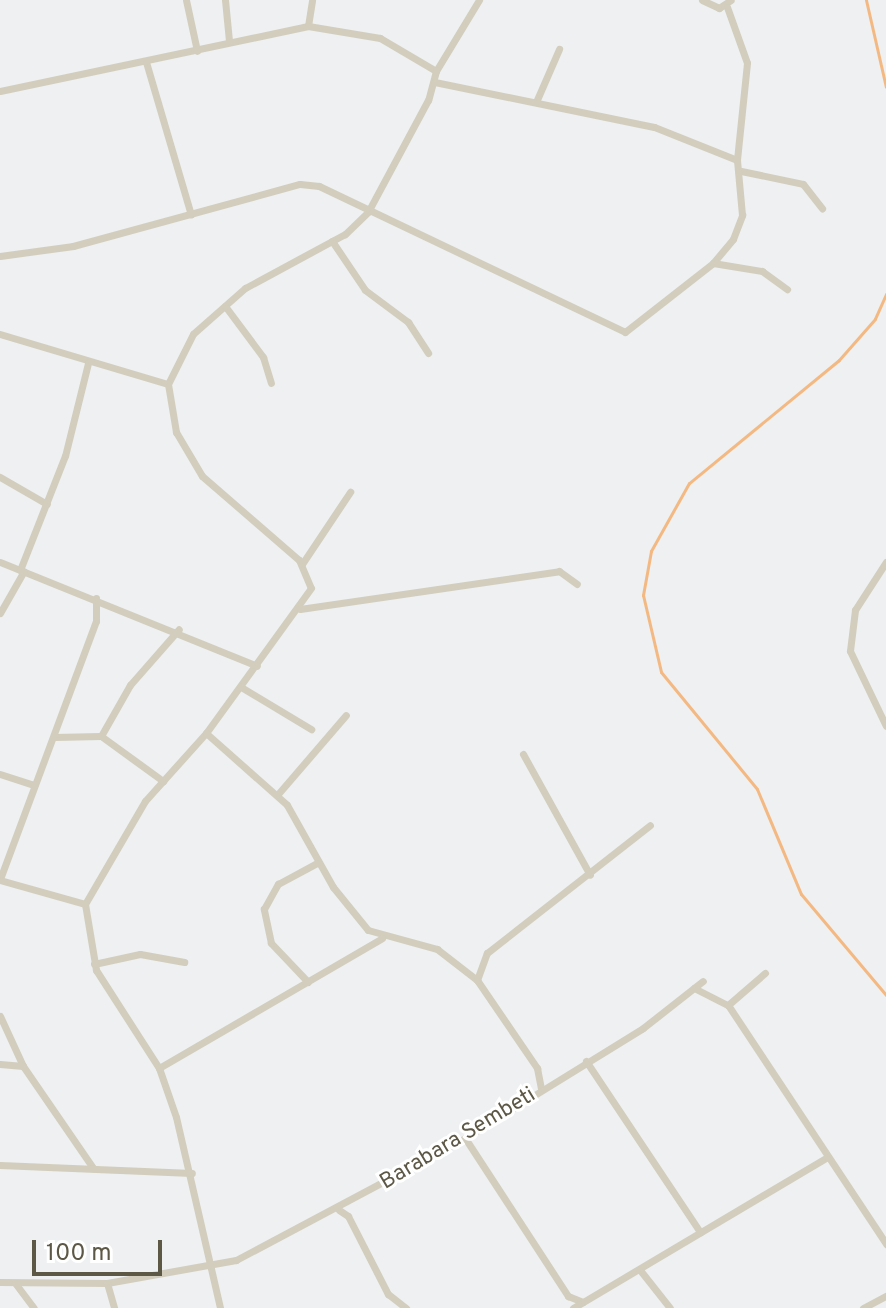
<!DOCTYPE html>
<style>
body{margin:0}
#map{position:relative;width:886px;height:1308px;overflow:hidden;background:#eef0f1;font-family:Overpass,sans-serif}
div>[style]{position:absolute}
.stream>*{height:3px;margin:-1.5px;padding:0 1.5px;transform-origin:1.5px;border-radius:1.5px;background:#f4b982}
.minor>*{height:7px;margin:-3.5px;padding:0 3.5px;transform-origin:3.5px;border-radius:3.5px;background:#d2cdbd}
span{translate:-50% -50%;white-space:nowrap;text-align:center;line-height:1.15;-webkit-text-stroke:6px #fff;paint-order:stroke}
.street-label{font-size:22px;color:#5d5745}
.scale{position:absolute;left:32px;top:1240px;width:130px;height:36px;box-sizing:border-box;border:4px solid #5d5745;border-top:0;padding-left:10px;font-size:24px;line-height:28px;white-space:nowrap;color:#5d5745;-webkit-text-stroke:6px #fff;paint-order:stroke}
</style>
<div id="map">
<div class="stream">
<i style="left:866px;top:0;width:89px;rotate:77.1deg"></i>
<i style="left:886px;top:294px;width:27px;rotate:114deg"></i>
<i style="left:875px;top:319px;width:55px;rotate:131.3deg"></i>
<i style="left:839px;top:360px;width:194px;rotate:140.6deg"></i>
<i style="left:689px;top:483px;width:78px;rotate:119.2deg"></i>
<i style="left:651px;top:551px;width:45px;rotate:100.3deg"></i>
<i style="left:643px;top:595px;width:79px;rotate:76.8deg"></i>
<i style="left:661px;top:672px;width:151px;rotate:50.6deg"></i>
<i style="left:757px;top:789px;width:114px;rotate:67.3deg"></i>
<i style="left:801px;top:894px;width:132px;rotate:49.9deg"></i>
</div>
<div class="minor">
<i style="left:186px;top:0;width:52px;rotate:77.8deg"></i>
<i style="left:225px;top:0;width:41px;rotate:84.4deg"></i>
<i style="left:702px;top:0;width:19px;rotate:25deg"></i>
<i style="left:719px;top:8px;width:14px;rotate:-34deg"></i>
<i style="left:727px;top:7px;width:59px;rotate:70.3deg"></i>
<i style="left:747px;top:63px;width:98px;rotate:95.9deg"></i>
<i style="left:308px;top:26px;width:26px;rotate:-81deg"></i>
<i style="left:146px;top:62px;width:159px;rotate:73.6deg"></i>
<i style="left:436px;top:71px;width:83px;rotate:-58.8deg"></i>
<i style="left:0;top:91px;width:315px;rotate:-11.9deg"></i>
<i style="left:308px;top:26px;width:73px;rotate:9.5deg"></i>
<i style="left:380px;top:38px;width:65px;rotate:30.5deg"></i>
<i style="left:436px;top:71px;width:30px;rotate:105deg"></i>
<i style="left:428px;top:100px;width:127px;rotate:118.2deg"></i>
<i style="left:368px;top:212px;width:32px;rotate:136deg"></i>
<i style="left:345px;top:234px;width:114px;rotate:151.6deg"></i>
<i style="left:245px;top:288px;width:69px;rotate:138.5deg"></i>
<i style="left:193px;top:334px;width:56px;rotate:116.6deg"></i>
<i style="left:168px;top:384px;width:49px;rotate:80.5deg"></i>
<i style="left:176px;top:432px;width:51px;rotate:59.4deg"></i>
<i style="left:202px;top:476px;width:128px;rotate:40.9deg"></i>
<i style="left:299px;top:560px;width:30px;rotate:67deg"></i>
<i style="left:311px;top:588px;width:179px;rotate:125.9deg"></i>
<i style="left:206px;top:733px;width:91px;rotate:131.9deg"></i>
<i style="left:145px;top:801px;width:119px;rotate:120.2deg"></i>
<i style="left:85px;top:904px;width:67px;rotate:80.5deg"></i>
<i style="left:96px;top:970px;width:117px;rotate:57.3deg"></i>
<i style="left:159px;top:1068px;width:52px;rotate:70.9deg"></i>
<i style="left:176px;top:1117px;width:196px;rotate:77deg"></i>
<i style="left:536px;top:102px;width:58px;rotate:-66.5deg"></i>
<i style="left:741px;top:171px;width:63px;rotate:11.8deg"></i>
<i style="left:803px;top:184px;width:31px;rotate:52deg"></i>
<i style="left:332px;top:241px;width:59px;rotate:56deg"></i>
<i style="left:365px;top:290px;width:54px;rotate:36.7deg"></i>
<i style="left:408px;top:322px;width:37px;rotate:57deg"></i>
<i style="left:0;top:256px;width:74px;rotate:-7.8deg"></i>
<i style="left:73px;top:246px;width:235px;rotate:-15.3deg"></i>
<i style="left:300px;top:184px;width:19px;rotate:6deg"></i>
<i style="left:319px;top:186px;width:339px;rotate:25.5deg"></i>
<i style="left:625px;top:332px;width:112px;rotate:-38.1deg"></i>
<i style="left:713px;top:263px;width:31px;rotate:-50deg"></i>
<i style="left:733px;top:239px;width:26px;rotate:-69deg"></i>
<i style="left:742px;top:215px;width:55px;rotate:-95.2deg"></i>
<i style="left:737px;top:160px;width:89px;rotate:-158.3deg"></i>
<i style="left:654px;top:127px;width:224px;rotate:-168.4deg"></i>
<i style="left:713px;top:263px;width:50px;rotate:9.3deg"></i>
<i style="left:762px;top:271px;width:31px;rotate:36deg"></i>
<i style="left:225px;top:306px;width:64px;rotate:53.3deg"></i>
<i style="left:263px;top:357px;width:27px;rotate:73deg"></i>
<i style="left:0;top:334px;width:175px;rotate:16.6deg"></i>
<i style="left:0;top:477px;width:54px;rotate:29.9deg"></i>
<i style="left:0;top:562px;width:277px;rotate:22deg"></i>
<i style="left:886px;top:562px;width:57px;rotate:122.9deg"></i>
<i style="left:855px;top:610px;width:41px;rotate:97deg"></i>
<i style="left:850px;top:651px;width:83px;rotate:64.4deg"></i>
<i style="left:302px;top:564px;width:87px;rotate:-56.3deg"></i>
<i style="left:20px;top:570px;width:123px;rotate:-68.5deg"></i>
<i style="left:65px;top:456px;width:96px;rotate:-76.1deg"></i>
<i style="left:300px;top:609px;width:262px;rotate:-8.3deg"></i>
<i style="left:559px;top:571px;width:22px;rotate:36deg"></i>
<i style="left:0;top:613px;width:48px;rotate:-60.3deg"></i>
<i style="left:241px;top:687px;width:82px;rotate:31deg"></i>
<i style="left:206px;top:733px;width:108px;rotate:41.6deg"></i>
<i style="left:287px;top:805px;width:94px;rotate:60.7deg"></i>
<i style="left:333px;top:887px;width:55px;rotate:50.9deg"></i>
<i style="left:368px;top:930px;width:72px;rotate:15.4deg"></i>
<i style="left:437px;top:949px;width:51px;rotate:37.8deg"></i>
<i style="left:477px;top:980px;width:107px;rotate:55.7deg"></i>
<i style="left:537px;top:1068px;width:21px;rotate:79deg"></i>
<i style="left:101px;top:736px;width:59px;rotate:-60.4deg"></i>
<i style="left:130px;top:685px;width:74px;rotate:-48.8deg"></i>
<i style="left:54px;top:737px;width:47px;rotate:-1.2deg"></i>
<i style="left:101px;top:736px;width:77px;rotate:36deg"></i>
<i style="left:523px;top:754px;width:138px;rotate:61deg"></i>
<i style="left:0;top:774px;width:36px;rotate:18deg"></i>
<i style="left:278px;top:794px;width:104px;rotate:-49.3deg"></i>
<i style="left:0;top:879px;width:275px;rotate:-69.6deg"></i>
<i style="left:96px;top:621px;width:23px;rotate:-90deg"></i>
<i style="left:0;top:880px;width:88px;rotate:15.8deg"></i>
<i style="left:94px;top:964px;width:47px;rotate:-12.3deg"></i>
<i style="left:140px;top:954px;width:45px;rotate:10.3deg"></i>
<i style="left:477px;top:980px;width:29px;rotate:-70deg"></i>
<i style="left:487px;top:953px;width:207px;rotate:-38.1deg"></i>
<i style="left:308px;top:982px;width:54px;rotate:-133.5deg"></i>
<i style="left:271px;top:943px;width:35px;rotate:-102deg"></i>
<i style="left:264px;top:909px;width:29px;rotate:-61deg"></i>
<i style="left:278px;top:884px;width:44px;rotate:-28.3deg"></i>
<i style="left:694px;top:988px;width:38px;rotate:27deg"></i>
<i style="left:728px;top:1005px;width:287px;rotate:56.5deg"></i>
<i style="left:728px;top:1005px;width:49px;rotate:-40.9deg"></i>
<i style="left:0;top:1016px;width:55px;rotate:65.3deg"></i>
<i style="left:23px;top:1066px;width:124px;rotate:55.5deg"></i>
<i style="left:586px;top:1061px;width:206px;rotate:56.3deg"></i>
<i style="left:0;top:1064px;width:23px;rotate:5deg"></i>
<i style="left:159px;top:1068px;width:258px;rotate:-30.2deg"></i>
<i style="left:465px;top:1138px;width:189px;rotate:56.9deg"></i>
<i style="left:568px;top:1296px;width:16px;rotate:22deg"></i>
<i style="left:0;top:1165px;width:192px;rotate:2.4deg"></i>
<i style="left:339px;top:1210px;width:11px;rotate:34deg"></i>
<i style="left:348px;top:1216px;width:88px;rotate:62.9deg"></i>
<i style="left:388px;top:1294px;width:23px;rotate:38deg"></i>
<i style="left:640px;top:1270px;width:48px;rotate:51.7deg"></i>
<i style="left:0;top:1282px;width:107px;rotate:0.5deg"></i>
<i style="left:107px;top:1283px;width:131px;rotate:-10.1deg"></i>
<i style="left:236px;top:1260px;width:259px;rotate:-28deg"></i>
<i style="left:465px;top:1138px;width:209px;rotate:-31.7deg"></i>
<i style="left:643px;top:1028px;width:76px;rotate:-38.1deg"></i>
<i style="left:15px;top:1283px;width:31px;rotate:53deg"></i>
<i style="left:107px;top:1283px;width:26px;rotate:74deg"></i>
<i style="left:573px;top:1308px;width:295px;rotate:-30.7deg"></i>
<i style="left:863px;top:1308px;width:26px;rotate:-28deg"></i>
</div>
<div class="street-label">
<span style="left:458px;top:1139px;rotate:-31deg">Barabara Sembeti</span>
</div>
<div class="scale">100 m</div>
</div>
